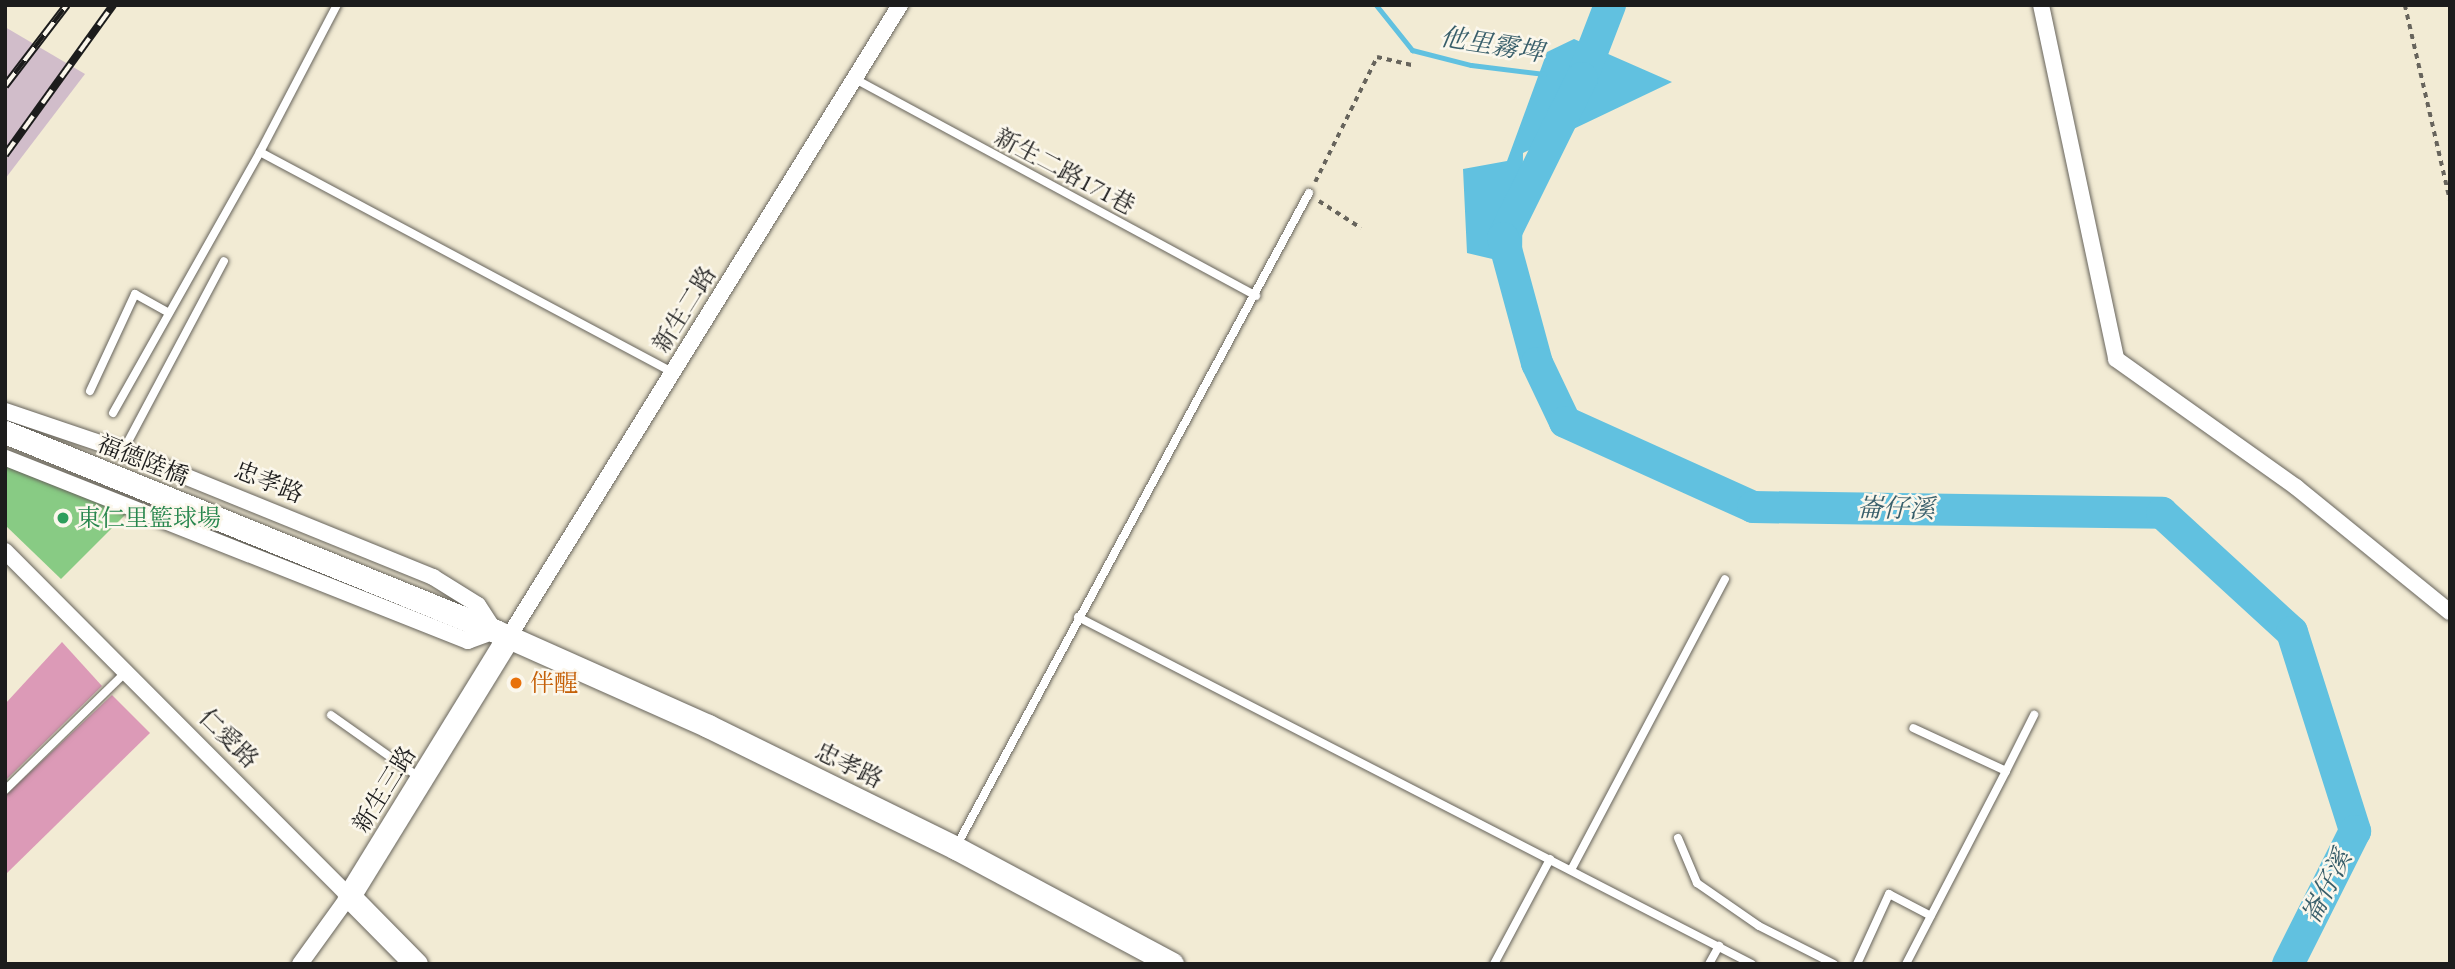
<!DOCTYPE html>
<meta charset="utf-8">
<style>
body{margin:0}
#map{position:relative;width:2455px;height:969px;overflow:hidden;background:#f2ebd4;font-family:"EB Garamond","Noto Serif TC",serif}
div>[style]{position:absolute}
.industrial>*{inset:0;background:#d1bdca}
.green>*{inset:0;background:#88cb84}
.water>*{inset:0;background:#61c1e0}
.stream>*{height:5px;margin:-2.5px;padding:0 2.5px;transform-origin:2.5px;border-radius:2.5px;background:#61c1e0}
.river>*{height:32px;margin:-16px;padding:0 16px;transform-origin:16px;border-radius:16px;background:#61c1e0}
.building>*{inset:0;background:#dc9ab7}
.path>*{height:3.5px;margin-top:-1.75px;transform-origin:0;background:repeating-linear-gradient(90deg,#67645c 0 5px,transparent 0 10px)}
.roads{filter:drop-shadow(0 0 2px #67645c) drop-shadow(0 0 2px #67645c)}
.lane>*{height:8px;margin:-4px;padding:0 4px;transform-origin:4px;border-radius:4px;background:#fff}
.street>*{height:16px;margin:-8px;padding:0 8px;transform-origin:8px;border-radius:8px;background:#fff}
.secondary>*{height:23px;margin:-11.5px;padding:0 11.5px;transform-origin:11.5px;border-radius:11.5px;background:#fff}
.rail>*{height:8px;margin-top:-4px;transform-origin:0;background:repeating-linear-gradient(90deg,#fbf7ec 0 16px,#1c1c1c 0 32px);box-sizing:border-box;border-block:2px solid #1c1c1c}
.dots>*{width:19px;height:19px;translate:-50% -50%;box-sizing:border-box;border:4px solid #fbf7ec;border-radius:50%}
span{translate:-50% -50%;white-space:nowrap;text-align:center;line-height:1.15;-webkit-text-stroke:5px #fbf7ec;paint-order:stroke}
.street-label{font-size:24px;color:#1c1c1c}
.leisure-label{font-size:24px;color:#27864d}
.left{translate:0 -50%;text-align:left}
.food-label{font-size:24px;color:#c56008}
.water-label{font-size:26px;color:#385e6a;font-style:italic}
.frame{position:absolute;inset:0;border:7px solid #1c1c1c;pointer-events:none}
</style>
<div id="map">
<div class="industrial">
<i style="clip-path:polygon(5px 27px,85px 74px,5px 179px)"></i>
</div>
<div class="green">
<i style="clip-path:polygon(5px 466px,128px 512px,61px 579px,5px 525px)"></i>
</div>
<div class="water">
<i style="clip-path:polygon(1574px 39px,1672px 82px,1523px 153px,1522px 266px,1467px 253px,1463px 169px,1507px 161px,1547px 52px)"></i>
</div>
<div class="stream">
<i style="left:1376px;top:5px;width:58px;rotate:51.3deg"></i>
<i style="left:1412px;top:50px;width:61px;rotate:14.3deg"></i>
<i style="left:1471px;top:65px;width:74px;rotate:7deg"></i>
</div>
<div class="river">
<i style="left:1610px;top:5px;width:78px;rotate:111deg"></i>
<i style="left:1582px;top:78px;width:178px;rotate:116.3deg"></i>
<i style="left:1503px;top:238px;width:130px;rotate:74.8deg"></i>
<i style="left:1537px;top:363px;width:65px;rotate:64.6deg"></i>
<i style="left:1565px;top:422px;width:206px;rotate:24.3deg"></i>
<i style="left:1753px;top:507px;width:409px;rotate:0.8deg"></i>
<i style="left:2162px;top:513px;width:176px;rotate:42.5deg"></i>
<i style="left:2292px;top:632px;width:209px;rotate:72.4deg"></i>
<i style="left:2355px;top:831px;width:149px;rotate:116.7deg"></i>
</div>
<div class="building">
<i style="clip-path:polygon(62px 642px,102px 686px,5px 781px,5px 704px)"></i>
<i style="clip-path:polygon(112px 695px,150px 733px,5px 875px,5px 796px)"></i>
</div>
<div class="path">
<i style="left:2405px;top:5px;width:200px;rotate:77deg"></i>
<i style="left:1315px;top:182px;width:140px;rotate:-63.6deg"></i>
<i style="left:1377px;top:57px;width:39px;rotate:13deg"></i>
<i style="left:1319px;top:201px;width:50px;rotate:32.7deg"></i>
</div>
<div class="roads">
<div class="lane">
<i style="left:855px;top:79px;width:456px;rotate:28.4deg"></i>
<i style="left:260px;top:152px;width:166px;rotate:-62.4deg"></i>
<i style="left:90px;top:391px;width:107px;rotate:-65.1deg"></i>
<i style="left:135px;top:294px;width:39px;rotate:29deg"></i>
<i style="left:113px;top:413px;width:300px;rotate:-60.6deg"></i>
<i style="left:260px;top:152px;width:467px;rotate:28.1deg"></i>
<i style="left:123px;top:451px;width:215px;rotate:-62deg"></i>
<i style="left:1078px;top:617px;width:758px;rotate:27.24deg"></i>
<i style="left:331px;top:715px;width:109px;rotate:35.3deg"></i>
<i style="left:2006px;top:771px;width:63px;rotate:-63.4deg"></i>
<i style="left:5px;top:790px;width:168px;rotate:-44.3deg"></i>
<i style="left:1678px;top:838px;width:49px;rotate:67.1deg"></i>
<i style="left:1697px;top:883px;width:75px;rotate:34.7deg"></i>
<i style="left:1759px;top:926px;width:84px;rotate:26.9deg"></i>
<i style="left:957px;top:845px;width:741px;rotate:-61.64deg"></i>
<i style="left:1571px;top:870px;width:329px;rotate:-62.1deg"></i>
<i style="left:1494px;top:964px;width:119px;rotate:-61.9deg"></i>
<i style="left:1709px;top:964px;width:21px;rotate:-61deg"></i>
<i style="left:1857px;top:964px;width:77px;rotate:-65.4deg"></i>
<i style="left:1889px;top:894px;width:47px;rotate:27.6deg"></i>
<i style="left:1906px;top:964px;width:217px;rotate:-62.6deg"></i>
<i style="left:2006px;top:771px;width:102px;rotate:-155.2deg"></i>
</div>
<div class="street">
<i style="left:2041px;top:5px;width:362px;rotate:78deg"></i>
<i style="left:2116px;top:359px;width:221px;rotate:35.4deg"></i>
<i style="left:2296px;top:487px;width:198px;rotate:39.1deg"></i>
<i style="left:5px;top:411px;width:125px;rotate:18.7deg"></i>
<i style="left:123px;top:451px;width:335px;rotate:22.1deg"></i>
<i style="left:433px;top:577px;width:53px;rotate:31.9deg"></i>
<i style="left:478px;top:605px;width:31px;rotate:57deg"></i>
<i style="left:495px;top:631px;width:29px;rotate:160deg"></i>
<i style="left:468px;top:641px;width:498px;rotate:-158.4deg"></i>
<i style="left:5px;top:551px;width:487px;rotate:45.1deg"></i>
<i style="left:349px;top:896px;width:84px;rotate:125.8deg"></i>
<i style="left:508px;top:638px;width:745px;rotate:-58.23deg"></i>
</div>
<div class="secondary">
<i style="left:5px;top:432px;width:529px;rotate:22.1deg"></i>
<i style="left:495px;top:631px;width:233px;rotate:24deg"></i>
<i style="left:708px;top:726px;width:276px;rotate:26.2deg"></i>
<i style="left:956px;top:848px;width:245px;rotate:28.2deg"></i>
<i style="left:416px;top:964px;width:95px;rotate:-134.6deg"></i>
<i style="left:349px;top:896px;width:303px;rotate:-58.4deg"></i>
</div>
</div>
<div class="rail">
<i style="left:5px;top:86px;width:102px;rotate:-52.6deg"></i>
<i style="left:5px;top:155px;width:185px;rotate:-54.2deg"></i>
</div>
<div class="dots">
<i style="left:63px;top:518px;background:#2e9e5b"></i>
<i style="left:516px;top:683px;background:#e8710a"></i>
</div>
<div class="street-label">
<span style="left:1065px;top:171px;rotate:28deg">新生二路171巷</span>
<span style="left:684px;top:309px;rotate:-58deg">新生二路</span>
<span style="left:143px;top:460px;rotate:22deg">福德陸橋</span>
<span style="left:269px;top:482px;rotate:22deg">忠孝路</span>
<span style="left:229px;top:738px;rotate:45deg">仁愛路</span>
<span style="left:849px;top:765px;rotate:26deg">忠孝路</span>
<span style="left:384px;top:789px;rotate:-58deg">新生三路</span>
</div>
<div class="leisure-label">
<span class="left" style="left:77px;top:518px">東仁里籃球場</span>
</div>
<div class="food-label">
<span class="left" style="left:530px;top:683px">伴醒</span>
</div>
<div class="water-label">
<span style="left:1492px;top:45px;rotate:9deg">他里霧埤</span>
<span style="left:1896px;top:509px;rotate:1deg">崙仔溪</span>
<span style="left:2327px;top:887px;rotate:-63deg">崙仔溪</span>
</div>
<div class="frame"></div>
</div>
